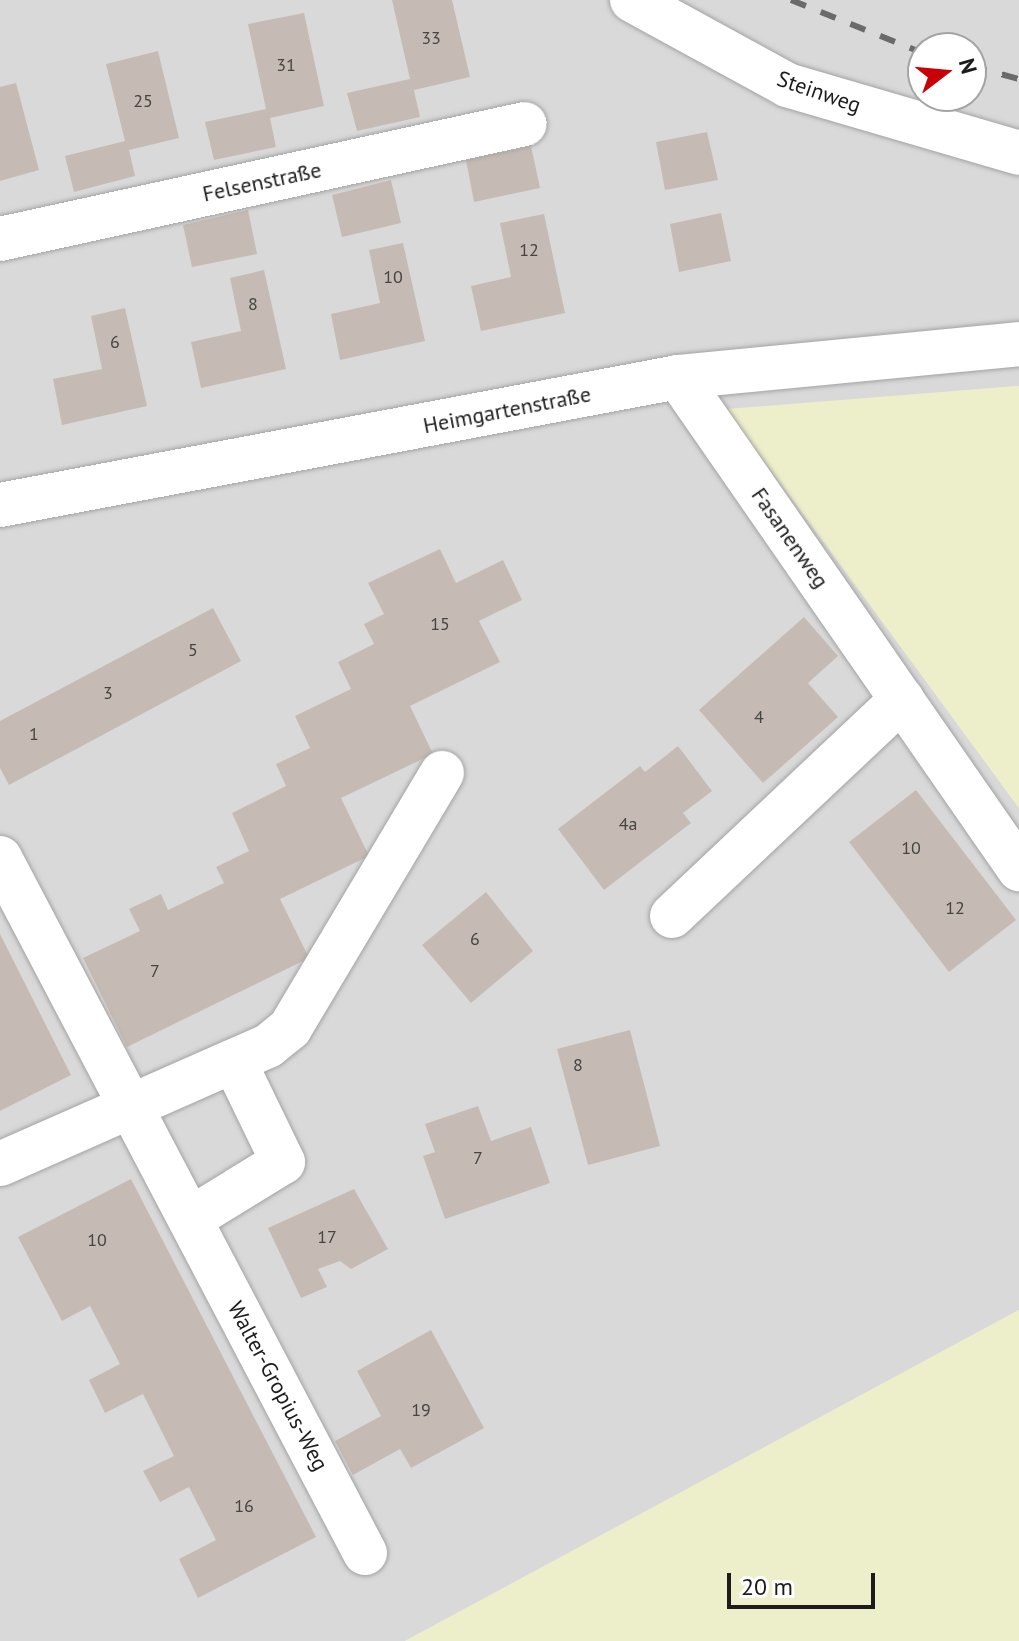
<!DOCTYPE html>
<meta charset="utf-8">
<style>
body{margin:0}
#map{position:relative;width:1019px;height:1641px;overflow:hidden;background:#eee9e1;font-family:"PT Sans",sans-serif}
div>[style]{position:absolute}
.residential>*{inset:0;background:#dad9d9}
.farmland>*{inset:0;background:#edeeca}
.building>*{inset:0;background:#c6bbb4}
.roads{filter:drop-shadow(0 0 2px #a3a3a3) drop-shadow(0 0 2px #a3a3a3)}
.minor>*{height:44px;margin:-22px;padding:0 22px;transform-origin:22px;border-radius:22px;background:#fff}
.rail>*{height:6px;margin-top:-3px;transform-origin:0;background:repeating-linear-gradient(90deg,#6a6a6a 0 16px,transparent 0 32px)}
span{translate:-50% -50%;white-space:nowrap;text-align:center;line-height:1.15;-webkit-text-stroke:7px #fff;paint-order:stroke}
.number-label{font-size:18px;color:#464442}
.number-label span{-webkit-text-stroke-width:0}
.street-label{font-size:22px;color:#1c1c1c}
.north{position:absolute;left:907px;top:32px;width:80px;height:80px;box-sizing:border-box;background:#fff;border:2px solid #a4a4a4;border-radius:50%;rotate:74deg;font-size:22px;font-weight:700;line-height:32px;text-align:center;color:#1c1c1c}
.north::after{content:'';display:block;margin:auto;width:28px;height:36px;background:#c80008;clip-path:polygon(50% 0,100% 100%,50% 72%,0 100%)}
.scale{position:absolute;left:727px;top:1573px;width:148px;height:36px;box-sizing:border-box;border:4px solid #1c1c1c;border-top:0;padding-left:10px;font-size:24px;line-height:28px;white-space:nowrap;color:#1c1c1c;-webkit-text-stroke:6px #fff;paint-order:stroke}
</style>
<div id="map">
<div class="residential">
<i style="clip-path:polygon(evenodd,0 0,1019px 0,1019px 386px,727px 410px,1019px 808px,1019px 1310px,405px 1641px,0 1641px,0 0,923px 48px,971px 48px,971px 96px,923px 96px,923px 48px)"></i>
</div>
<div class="farmland">
<i style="clip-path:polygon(1019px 386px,1019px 808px,726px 409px)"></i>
<i style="clip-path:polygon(1019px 1310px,1019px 1641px,405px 1641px)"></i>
</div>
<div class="building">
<i style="clip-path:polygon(392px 0,452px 0,470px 77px,414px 90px,420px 117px,357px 131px,347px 93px,410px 79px)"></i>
<i style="clip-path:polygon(304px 13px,324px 106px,270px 118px,276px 147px,214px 160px,205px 122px,266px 109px,248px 24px)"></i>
<i style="clip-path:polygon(158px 51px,179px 138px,129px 150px,135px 176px,74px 192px,65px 156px,125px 141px,106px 64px)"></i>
<i style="clip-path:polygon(16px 83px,39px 170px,0 181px,0 87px)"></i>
<i style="clip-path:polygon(707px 132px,718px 180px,665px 190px,656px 142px)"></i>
<i style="clip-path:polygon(531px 146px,540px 188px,474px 202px,466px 160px)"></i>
<i style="clip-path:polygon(391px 180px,401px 223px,342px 237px,332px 195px)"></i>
<i style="clip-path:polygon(248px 210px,257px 254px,192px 267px,183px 225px)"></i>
<i style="clip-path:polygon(721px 213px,731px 261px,679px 272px,670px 224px)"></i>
<i style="clip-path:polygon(544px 214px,565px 313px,481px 331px,471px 286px,511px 277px,500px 223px)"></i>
<i style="clip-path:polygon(403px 243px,425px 341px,340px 360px,331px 314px,380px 303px,369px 250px)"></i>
<i style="clip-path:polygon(264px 270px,286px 369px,201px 388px,191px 342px,241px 331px,230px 278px)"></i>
<i style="clip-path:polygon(125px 308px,147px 406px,62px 425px,53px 379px,102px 369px,91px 316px)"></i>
<i style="clip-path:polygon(440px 549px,456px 583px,503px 560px,522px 600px,479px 621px,500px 662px,410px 706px,433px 754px,341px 798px,369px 856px,280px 899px,309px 958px,127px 1047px,83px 958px,140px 931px,129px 909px,161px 894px,168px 910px,224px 883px,216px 867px,249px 851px,232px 813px,286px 786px,276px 764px,310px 748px,295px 716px,351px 689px,338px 662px,374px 644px,364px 624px,384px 614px,368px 583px)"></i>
<i style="clip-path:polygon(213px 608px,241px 661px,9px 785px,0 768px,0 721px)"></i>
<i style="clip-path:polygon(804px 617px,838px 656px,808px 683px,838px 717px,763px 783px,699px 710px)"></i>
<i style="clip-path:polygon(678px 746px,712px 791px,683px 813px,691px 823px,604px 890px,558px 829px,640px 766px,645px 772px)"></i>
<i style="clip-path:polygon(916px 790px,1016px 920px,949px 972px,849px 842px)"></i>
<i style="clip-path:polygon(486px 892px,533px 951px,471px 1003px,422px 945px)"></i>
<i style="clip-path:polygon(0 934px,71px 1075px,0 1111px)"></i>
<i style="clip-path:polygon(630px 1030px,660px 1146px,588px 1165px,557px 1049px)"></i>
<i style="clip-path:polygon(478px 1106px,491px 1141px,531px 1127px,550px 1183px,445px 1219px,423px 1156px,435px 1152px,425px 1124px)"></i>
<i style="clip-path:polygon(131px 1179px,316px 1537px,198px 1598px,179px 1559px,216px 1540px,189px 1487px,160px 1502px,143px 1471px,174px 1456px,143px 1394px,105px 1413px,89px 1380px,120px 1364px,90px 1306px,62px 1321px,18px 1237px)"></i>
<i style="clip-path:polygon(354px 1189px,388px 1249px,351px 1269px,340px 1261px,318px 1269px,327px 1287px,301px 1298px,268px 1228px)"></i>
<i style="clip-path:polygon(431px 1330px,484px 1428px,411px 1468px,400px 1449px,353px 1475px,335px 1441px,381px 1416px,357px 1371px)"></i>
</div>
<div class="roads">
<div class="minor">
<i style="left:632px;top:0;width:177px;rotate:28.7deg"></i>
<i style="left:787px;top:85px;width:242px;rotate:16.3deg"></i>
<i style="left:0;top:239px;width:537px;rotate:-12.36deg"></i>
<i style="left:678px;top:377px;width:599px;rotate:55.27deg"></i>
<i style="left:0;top:505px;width:690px;rotate:-10.69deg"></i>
<i style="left:678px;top:377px;width:343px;rotate:-5.5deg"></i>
<i style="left:0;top:858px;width:785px;rotate:62.29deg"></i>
<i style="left:672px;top:916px;width:316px;rotate:-43.3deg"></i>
<i style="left:0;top:1164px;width:293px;rotate:-23.8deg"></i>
<i style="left:268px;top:1046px;width:28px;rotate:-39deg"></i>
<i style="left:290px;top:1028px;width:297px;rotate:-59.2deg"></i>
<i style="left:190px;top:1219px;width:109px;rotate:-31.5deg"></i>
<i style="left:283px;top:1162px;width:112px;rotate:-115.9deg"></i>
</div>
</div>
<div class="rail">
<i style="left:791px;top:0;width:142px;rotate:21.9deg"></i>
<i style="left:971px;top:66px;width:50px;rotate:15.2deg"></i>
</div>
<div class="number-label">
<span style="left:431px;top:38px">33</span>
<span style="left:286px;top:65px">31</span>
<span style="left:143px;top:101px">25</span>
<span style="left:529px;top:250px">12</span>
<span style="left:393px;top:277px">10</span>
<span style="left:253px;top:304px">8</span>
<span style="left:115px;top:342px">6</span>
<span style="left:440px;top:624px">15</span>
<span style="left:193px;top:650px">5</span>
<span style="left:108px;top:693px">3</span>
<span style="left:759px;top:717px">4</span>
<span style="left:34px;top:734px">1</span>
<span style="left:628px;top:824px">4a</span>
<span style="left:911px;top:848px">10</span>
<span style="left:955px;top:908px">12</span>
<span style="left:475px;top:939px">6</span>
<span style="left:155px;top:971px">7</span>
<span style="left:578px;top:1065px">8</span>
<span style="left:478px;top:1158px">7</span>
<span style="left:327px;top:1237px">17</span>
<span style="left:97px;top:1240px">10</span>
<span style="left:421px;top:1410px">19</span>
<span style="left:244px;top:1506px">16</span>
</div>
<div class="street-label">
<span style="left:819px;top:92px;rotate:19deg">Steinweg</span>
<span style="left:262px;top:182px;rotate:-12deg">Felsenstraße</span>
<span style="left:507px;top:410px;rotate:-11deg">Heimgartenstraße</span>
<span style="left:790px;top:538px;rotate:55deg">Fasanenweg</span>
<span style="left:278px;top:1386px;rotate:62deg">Walter-Gropius-Weg</span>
</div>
<div class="north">N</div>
<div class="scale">20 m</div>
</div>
